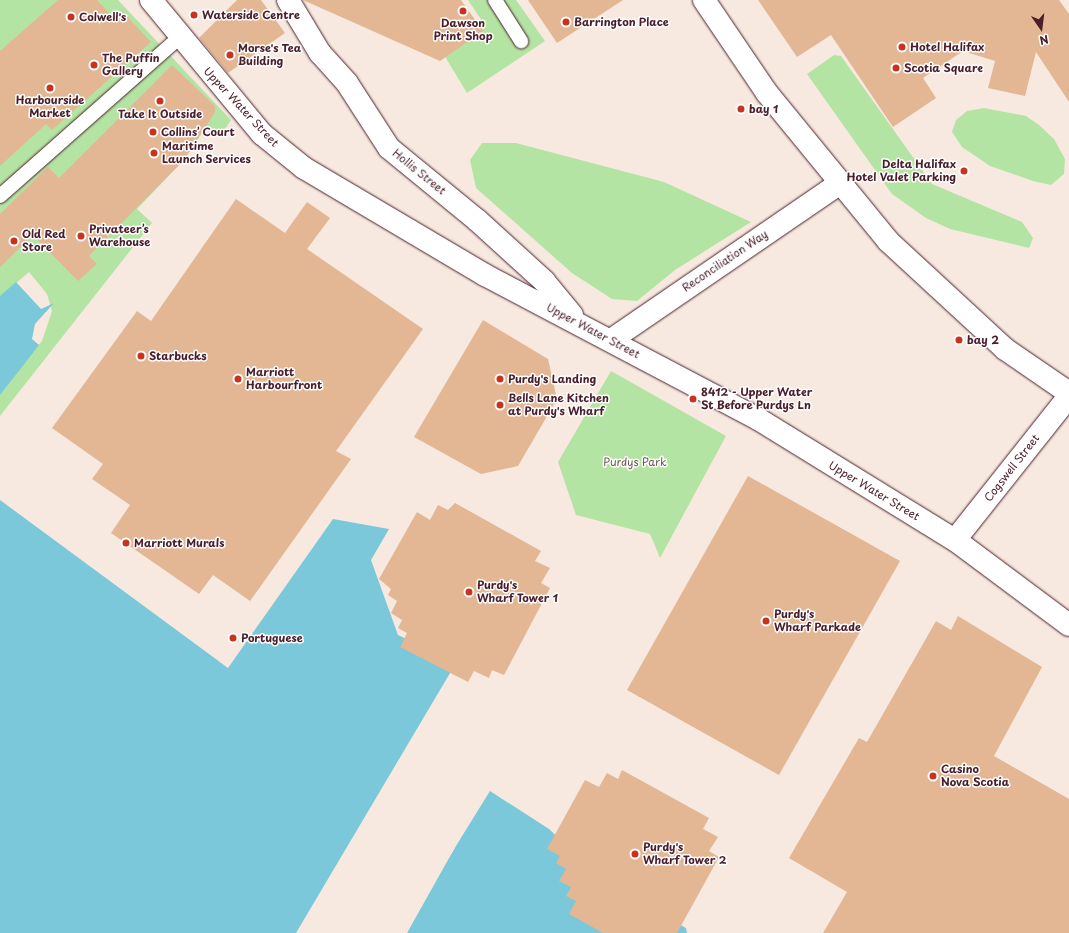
<!DOCTYPE html>
<meta charset="utf-8">
<style>
body{margin:0}
#map{position:relative;width:1069px;height:933px;overflow:hidden;background:#f7e9df;font-family:"Playpen Sans",sans-serif}
div>[style]{position:absolute}
.green>*{inset:0;background:#b4e4a3}
.water>*{inset:0;background:#7ac8d9}
.pier>*{inset:0;background:#f7e9df}
.building>*{inset:0;background:#e3b694}
.roads{filter:drop-shadow(0 0 1px #4a1f2b) drop-shadow(0 0 1px #4a1f2b)}
.pedestrian>*{height:14px;margin:-7px;padding:0 7px;transform-origin:7px;border-radius:7px;background:#fff}
.tertiary>*{height:22px;margin:-11px;padding:0 11px;transform-origin:11px;border-radius:11px;background:#fff}
.secondary>*{height:22px;margin:-11px;padding:0 11px;transform-origin:11px;border-radius:11px;background:#fff}
.dots>*{width:11px;height:11px;translate:-50% -50%;box-sizing:border-box;border:2px solid #fff;border-radius:50%}
span{translate:-50% -50%;white-space:nowrap;text-align:center;line-height:1.15;-webkit-text-stroke:3px #fff;paint-order:stroke}
.poi-label{font-size:11px;color:#4a1f2b;font-weight:700}
.left{translate:0 -50%;text-align:left}
.right{translate:-100% -50%;text-align:right}
.street-label{font-size:11px;color:#4a1f2b}
.park-label{font-size:11px;color:#6a5a4f}
.north{position:absolute;left:1021px;top:8px;width:40px;height:40px;-webkit-text-stroke:3px #fff;paint-order:stroke;rotate:166deg;font-size:11px;font-weight:700;line-height:16px;text-align:center;color:#4a1f2b}
.north::after{content:'';display:block;margin:auto;width:14px;height:18px;background:#4a1f2b;clip-path:polygon(50% 0,100% 100%,50% 72%,0 100%)}
</style>
<div id="map">
<div class="green">
<i style="clip-path:polygon(0 0,118px 0,231px 120px,223px 132px,204px 130px,184px 160px,137px 209px,152px 223px,0 416px,0 392px,42px 341px,52px 311px,47px 294px,29px 272px,0 297px)"></i>
<i style="clip-path:polygon(468px 0,516px 0,545px 41px,467px 93px,441px 50px,482px 21px)"></i>
<i style="clip-path:polygon(834px 55px,841px 56px,932px 184px,1022px 222px,1033px 238px,1029px 248px,950px 229px,926px 218px,892px 194px,807px 74px)"></i>
<i style="clip-path:polygon(984px 108px,1026px 116px,1039px 125px,1054px 139px,1065px 159px,1064px 174px,1051px 185px,1033px 181px,990px 166px,962px 147px,952px 132px,956px 120px,967px 111px)"></i>
<i style="clip-path:polygon(482px 143px,516px 143px,664px 182px,751px 222px,675px 270px,637px 301px,612px 299px,572px 273px,476px 188px,470px 160px)"></i>
<i style="clip-path:polygon(611px 371px,726px 436px,660px 558px,650px 534px,576px 515px,558px 462px)"></i>
</div>
<div class="water">
<i style="clip-path:polygon(16px 282px,41px 309px,54px 303px,35px 324px,32px 339px,39px 345px,0 395px,0 296px)"></i>
<i style="clip-path:polygon(0 500px,228px 668px,333px 519px,389px 529px,371px 560px,398px 635px,456px 663px,296px 933px,0 933px)"></i>
<i style="clip-path:polygon(490px 791px,549px 829px,604px 881px,686px 928px,687px 933px,402px 933px)"></i>
</div>
<div class="pier">
<i style="clip-path:polygon(471px 819px,407px 933px,400px 933px,401px 932px)"></i>
</div>
<div class="building">
<i style="clip-path:polygon(58px 0,97px 0,114px 19px,122px 11px,151px 42px,52px 130px,46px 124px,0 166px,0 51px)"></i>
<i style="clip-path:polygon(237px 0,261px 0,285px 33px,228px 73px,199px 38px)"></i>
<i style="clip-path:polygon(303px 0,461px 0,483px 31px,440px 61px)"></i>
<i style="clip-path:polygon(528px 0,623px 0,557px 43px)"></i>
<i style="clip-path:polygon(758px 0,1059px 0,1069px 14px,1069px 102px,1036px 52px,1025px 96px,988px 88px,995px 61px,963px 51px,923px 78px,936px 98px,893px 127px,831px 35px,797px 57px)"></i>
<i style="clip-path:polygon(172px 65px,215px 106px,215px 112px,184px 160px,89px 256px,97px 264px,78px 281px,33px 235px,0 267px,0 214px,48px 167px,59px 178px)"></i>
<i style="clip-path:polygon(236px 199px,285px 233px,307px 202px,330px 218px,307px 249px,423px 329px,336px 451px,351px 459px,250px 601px,213px 575px,199px 594px,111px 533px,130px 505px,92px 479px,103px 464px,52px 428px,137px 311px,151px 321px)"></i>
<i style="clip-path:polygon(483px 320px,548px 359px,557px 399px,518px 466px,481px 474px,414px 437px)"></i>
<i style="clip-path:polygon(748px 476px,900px 561px,779px 775px,627px 690px)"></i>
<i style="clip-path:polygon(455px 503px,541px 551px,535px 561px,550px 568px,541px 583px,550px 588px,504px 675px,492px 670px,489px 678px,474px 671px,468px 682px,400px 647px,407px 633px,398px 628px,402px 620px,391px 613px,397px 601px,388px 595px,391px 589px,379px 579px,417px 512px,430px 520px,438px 505px,448px 510px)"></i>
<i style="clip-path:polygon(958px 616px,1042px 667px,994px 756px,1069px 799px,1069px 933px,823px 933px,847px 892px,789px 858px,859px 738px,867px 742px,936px 621px,951px 630px)"></i>
<i style="clip-path:polygon(622px 770px,709px 818px,703px 829px,718px 837px,709px 851px,719px 857px,677px 933px,603px 933px,569px 914px,576px 901px,566px 896px,571px 887px,559px 881px,566px 869px,556px 863px,560px 856px,547px 849px,585px 780px,599px 787px,607px 773px,618px 779px)"></i>
</div>
<div class="roads">
<div class="pedestrian">
<i style="left:495px;top:0;width:49px;rotate:57.6deg"></i>
<i style="left:0;top:196px;width:240px;rotate:-41.5deg"></i>
</div>
<div class="tertiary">
<i style="left:151px;top:0;width:174px;rotate:50.4deg"></i>
<i style="left:262px;top:134px;width:54px;rotate:39deg"></i>
<i style="left:304px;top:168px;width:210px;rotate:30.6deg"></i>
<i style="left:485px;top:275px;width:309px;rotate:27.8deg"></i>
<i style="left:758px;top:419px;width:231px;rotate:31.6deg"></i>
<i style="left:955px;top:540px;width:142px;rotate:36.7deg"></i>
<i style="left:288px;top:0;width:62px;rotate:58.9deg"></i>
<i style="left:320px;top:53px;width:40px;rotate:48deg"></i>
<i style="left:347px;top:83px;width:77px;rotate:57.1deg"></i>
<i style="left:389px;top:148px;width:114px;rotate:39.3deg"></i>
<i style="left:477px;top:220px;width:91px;rotate:42.3deg"></i>
<i style="left:544px;top:281px;width:44px;rotate:50.5deg"></i>
<i style="left:611px;top:340px;width:278px;rotate:-34.4deg"></i>
</div>
<div class="secondary">
<i style="left:704px;top:0;width:112px;rotate:55.9deg"></i>
<i style="left:767px;top:93px;width:191px;rotate:50.7deg"></i>
<i style="left:888px;top:241px;width:159px;rotate:42.7deg"></i>
<i style="left:1005px;top:349px;width:78px;rotate:34.5deg"></i>
<i style="left:955px;top:540px;width:184px;rotate:-51.6deg"></i>
</div>
</div>
<div class="dots">
<i style="left:463px;top:11px;background:#c8321e"></i>
<i style="left:194px;top:15px;background:#c8321e"></i>
<i style="left:71px;top:17px;background:#c8321e"></i>
<i style="left:566px;top:22px;background:#c8321e"></i>
<i style="left:902px;top:47px;background:#c8321e"></i>
<i style="left:230px;top:55px;background:#c8321e"></i>
<i style="left:94px;top:65px;background:#c8321e"></i>
<i style="left:896px;top:68px;background:#c8321e"></i>
<i style="left:50px;top:88px;background:#c8321e"></i>
<i style="left:160px;top:101px;background:#c8321e"></i>
<i style="left:741px;top:109px;background:#c8321e"></i>
<i style="left:153px;top:132px;background:#c8321e"></i>
<i style="left:154px;top:153px;background:#c8321e"></i>
<i style="left:964px;top:171px;background:#c8321e"></i>
<i style="left:81px;top:236px;background:#c8321e"></i>
<i style="left:14px;top:241px;background:#c8321e"></i>
<i style="left:959px;top:340px;background:#c8321e"></i>
<i style="left:141px;top:356px;background:#c8321e"></i>
<i style="left:238px;top:379px;background:#c8321e"></i>
<i style="left:500px;top:379px;background:#c8321e"></i>
<i style="left:693px;top:399px;background:#c8321e"></i>
<i style="left:500px;top:405px;background:#c8321e"></i>
<i style="left:126px;top:543px;background:#c8321e"></i>
<i style="left:469px;top:592px;background:#c8321e"></i>
<i style="left:766px;top:621px;background:#c8321e"></i>
<i style="left:233px;top:638px;background:#c8321e"></i>
<i style="left:933px;top:776px;background:#c8321e"></i>
<i style="left:635px;top:854px;background:#c8321e"></i>
</div>
<div class="poi-label">
<span class="left" style="left:202px;top:15px">Waterside Centre</span>
<span class="left" style="left:79px;top:17px">Colwell's</span>
<span class="left" style="left:574px;top:22px">Barrington Place</span>
<span style="left:463px;top:30px">Dawson<br>Print Shop</span>
<span class="left" style="left:910px;top:47px">Hotel Halifax</span>
<span class="left" style="left:238px;top:55px">Morse's Tea<br>Building</span>
<span class="left" style="left:102px;top:65px">The Puffin<br>Gallery</span>
<span class="left" style="left:904px;top:68px">Scotia Square</span>
<span style="left:50px;top:107px">Harbourside<br>Market</span>
<span class="left" style="left:749px;top:109px">bay 1</span>
<span style="left:160px;top:114px">Take It Outside</span>
<span class="left" style="left:161px;top:132px">Collins’ Court</span>
<span class="left" style="left:162px;top:153px">Maritime<br>Launch Services</span>
<span class="right" style="left:956px;top:171px">Delta Halifax<br>Hotel Valet Parking</span>
<span class="left" style="left:89px;top:236px">Privateer’s<br>Warehouse</span>
<span class="left" style="left:22px;top:241px">Old Red<br>Store</span>
<span class="left" style="left:967px;top:340px">bay 2</span>
<span class="left" style="left:149px;top:356px">Starbucks</span>
<span class="left" style="left:246px;top:379px">Marriott<br>Harbourfront</span>
<span class="left" style="left:508px;top:379px">Purdy's Landing</span>
<span class="left" style="left:701px;top:399px">8412 - Upper Water<br>St Before Purdys Ln</span>
<span class="left" style="left:508px;top:405px">Bells Lane Kitchen<br>at Purdy's Wharf</span>
<span class="left" style="left:134px;top:543px">Marriott Murals</span>
<span class="left" style="left:477px;top:592px">Purdy's<br>Wharf Tower 1</span>
<span class="left" style="left:774px;top:621px">Purdy's<br>Wharf Parkade</span>
<span class="left" style="left:241px;top:638px">Portuguese</span>
<span class="left" style="left:941px;top:776px">Casino<br>Nova Scotia</span>
<span class="left" style="left:643px;top:854px">Purdy's<br>Wharf Tower 2</span>
</div>
<div class="street-label">
<span style="left:241px;top:107px;rotate:47deg">Upper Water Street</span>
<span style="left:419px;top:172px;rotate:39deg">Hollis Street</span>
<span style="left:725px;top:261px;rotate:-34deg">Reconciliation Way</span>
<span style="left:593px;top:331px;rotate:28deg">Upper Water Street</span>
<span style="left:1012px;top:468px;rotate:-52deg">Cogswell Street</span>
<span style="left:874px;top:491px;rotate:31deg">Upper Water Street</span>
</div>
<div class="park-label">
<span style="left:635px;top:462px">Purdys Park</span>
</div>
<div class="north">N</div>
</div>
